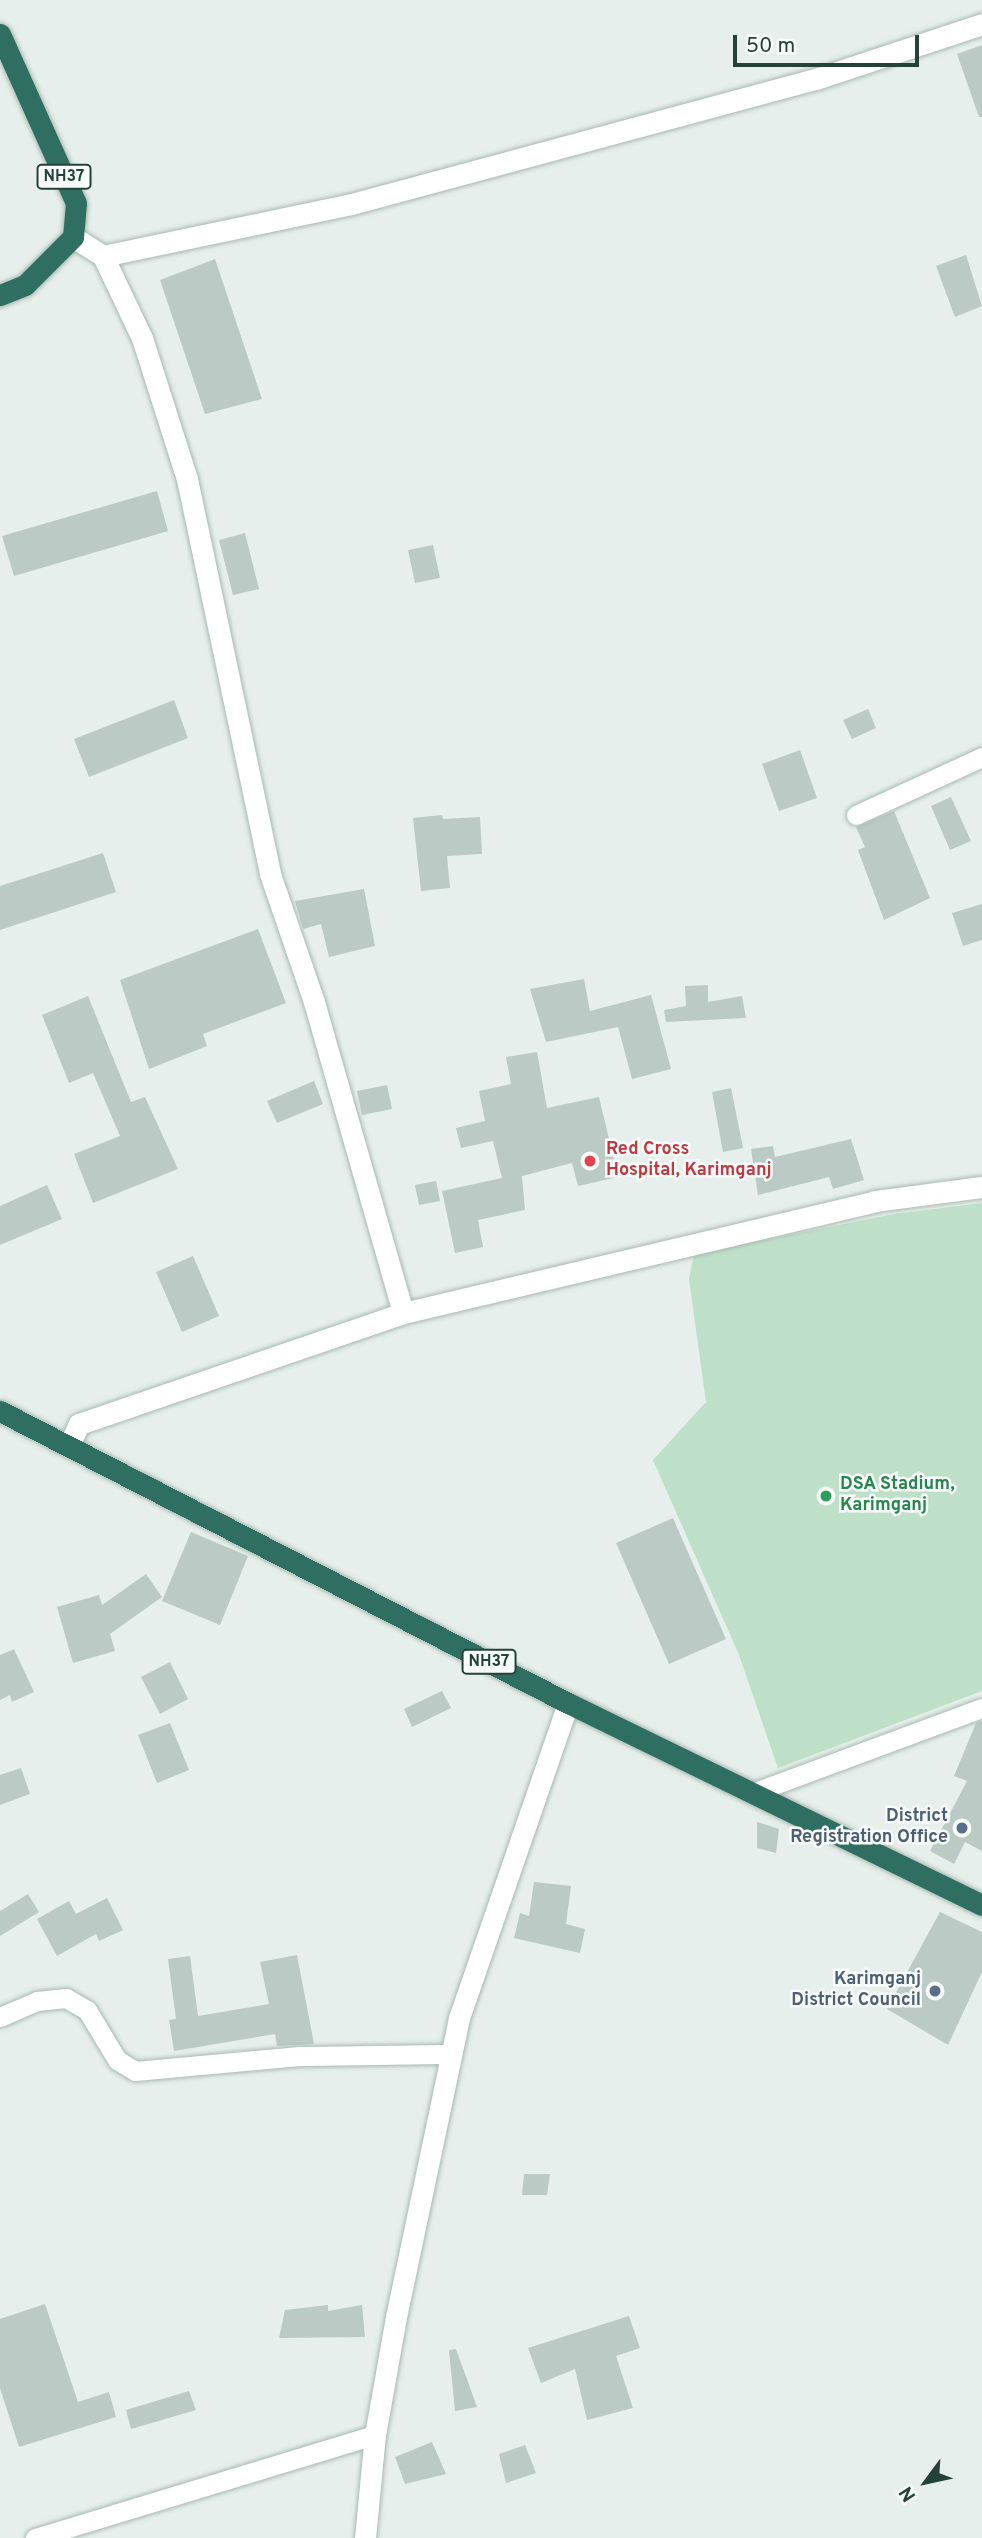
<!DOCTYPE html>
<style>
body{margin:0}
#map{position:relative;width:982px;height:2538px;overflow:hidden;background:#e6efeb;font-family:Overpass,sans-serif}
div>[style]{position:absolute}
.green>*{inset:0;background:#bfe0c8}
.building>*{inset:0;background:#bbcac4}
.roads{filter:drop-shadow(0 0 2px #a8b8b2) drop-shadow(0 0 2px #a8b8b2)}
.street>*{height:19px;margin:-9.5px;padding:0 9.5px;transform-origin:9.5px;border-radius:9.5px;background:#fff}
.secondary>*{height:21px;margin:-10.5px;padding:0 10.5px;transform-origin:10.5px;border-radius:10.5px;background:#fff}
.highway>*{height:21px;margin:-10.5px;padding:0 10.5px;transform-origin:10.5px;border-radius:10.5px;background:#2f6f62}
.dots>*{width:19px;height:19px;translate:-50% -50%;box-sizing:border-box;border:4px solid #f7fbf9;border-radius:50%}
span{translate:-50% -50%;white-space:nowrap;text-align:center;line-height:1.15;-webkit-text-stroke:5px #f7fbf9;paint-order:stroke}
.shield-label span{padding:2px 5px;background:#f7fbf9;border:2px solid;border-radius:5px;-webkit-text-stroke-width:0}
.shield-label{font-size:16px;color:#24423a;font-weight:700}
.health-label{font-size:18px;color:#be3a42;font-weight:700}
.left{translate:0 -50%;text-align:left}
.leisure-label{font-size:18px;color:#27864d;font-weight:700}
.service-label{font-size:18px;color:#4e5e75;font-weight:700}
.right{translate:-100% -50%;text-align:right}
.north{position:absolute;left:891px;top:2447px;width:70px;height:70px;-webkit-text-stroke:5px #f7fbf9;paint-order:stroke;rotate:237deg;font-size:19px;font-weight:700;line-height:28px;text-align:center;color:#24423a}
.north::after{content:'';display:block;margin:auto;width:24px;height:32px;background:#24423a;clip-path:polygon(50% 0,100% 100%,50% 72%,0 100%)}
.scale{position:absolute;left:733px;top:35px;width:186px;height:32px;box-sizing:border-box;border:4px solid #24423a;border-top:0;padding-left:9px;font-size:21px;line-height:24px;white-space:nowrap;color:#24423a;-webkit-text-stroke:5px #f7fbf9;paint-order:stroke}
</style>
<div id="map">
<div class="green">
<i style="clip-path:polygon(982px 1203px,982px 1691px,778px 1768px,739px 1655px,653px 1460px,706px 1402px,689px 1279px,694px 1254px,894px 1214px)"></i>
</div>
<div class="building">
<i style="clip-path:polygon(982px 45px,982px 117px,979px 117px,957px 54px)"></i>
<i style="clip-path:polygon(966px 255px,982px 306px,955px 317px,936px 266px)"></i>
<i style="clip-path:polygon(215px 259px,262px 399px,205px 414px,160px 280px)"></i>
<i style="clip-path:polygon(157px 491px,168px 531px,14px 576px,2px 536px)"></i>
<i style="clip-path:polygon(245px 533px,259px 589px,233px 595px,219px 540px)"></i>
<i style="clip-path:polygon(433px 545px,440px 578px,415px 583px,408px 550px)"></i>
<i style="clip-path:polygon(174px 700px,188px 738px,89px 777px,74px 739px)"></i>
<i style="clip-path:polygon(868px 709px,876px 728px,852px 739px,843px 720px)"></i>
<i style="clip-path:polygon(800px 750px,817px 798px,779px 811px,762px 764px)"></i>
<i style="clip-path:polygon(951px 797px,971px 841px,950px 850px,931px 806px)"></i>
<i style="clip-path:polygon(894px 811px,930px 898px,884px 920px,858px 850px,865px 847px,856px 827px)"></i>
<i style="clip-path:polygon(442px 815px,443px 819px,480px 817px,482px 854px,447px 856px,450px 888px,421px 891px,413px 818px)"></i>
<i style="clip-path:polygon(103px 853px,116px 892px,0 930px,0 886px)"></i>
<i style="clip-path:polygon(364px 889px,375px 946px,329px 957px,321px 924px,303px 929px,295px 901px)"></i>
<i style="clip-path:polygon(982px 904px,982px 940px,963px 946px,952px 913px)"></i>
<i style="clip-path:polygon(258px 929px,286px 1003px,203px 1034px,207px 1046px,149px 1069px,120px 980px)"></i>
<i style="clip-path:polygon(584px 979px,590px 1011px,651px 995px,671px 1069px,632px 1079px,618px 1027px,546px 1042px,530px 989px)"></i>
<i style="clip-path:polygon(708px 985px,708px 1002px,742px 996px,746px 1018px,666px 1022px,664px 1010px,686px 1006px,685px 986px)"></i>
<i style="clip-path:polygon(88px 996px,131px 1102px,145px 1097px,178px 1169px,93px 1203px,74px 1154px,120px 1136px,93px 1073px,69px 1083px,42px 1015px)"></i>
<i style="clip-path:polygon(537px 1052px,547px 1108px,599px 1097px,618px 1177px,578px 1186px,572px 1163px,522px 1176px,525px 1210px,478px 1220px,483px 1247px,455px 1253px,442px 1191px,502px 1178px,493px 1141px,461px 1148px,456px 1128px,485px 1121px,479px 1091px,511px 1084px,506px 1057px)"></i>
<i style="clip-path:polygon(314px 1081px,323px 1104px,277px 1123px,267px 1101px)"></i>
<i style="clip-path:polygon(387px 1085px,392px 1109px,362px 1115px,357px 1091px)"></i>
<i style="clip-path:polygon(731px 1088px,743px 1148px,723px 1152px,712px 1092px)"></i>
<i style="clip-path:polygon(851px 1139px,864px 1180px,833px 1189px,829px 1177px,758px 1195px,751px 1149px,773px 1146px,775px 1157px)"></i>
<i style="clip-path:polygon(436px 1181px,440px 1201px,419px 1205px,415px 1185px)"></i>
<i style="clip-path:polygon(47px 1185px,62px 1219px,0 1245px,0 1206px)"></i>
<i style="clip-path:polygon(193px 1256px,219px 1316px,182px 1332px,156px 1272px)"></i>
<i style="clip-path:polygon(673px 1518px,726px 1639px,669px 1664px,616px 1543px)"></i>
<i style="clip-path:polygon(191px 1532px,248px 1556px,220px 1625px,162px 1601px)"></i>
<i style="clip-path:polygon(146px 1574px,162px 1597px,110px 1634px,115px 1651px,73px 1663px,57px 1607px,99px 1595px,102px 1605px)"></i>
<i style="clip-path:polygon(14px 1649px,34px 1692px,12px 1702px,10px 1695px,0 1700px,0 1655px)"></i>
<i style="clip-path:polygon(170px 1662px,188px 1699px,160px 1714px,141px 1677px)"></i>
<i style="clip-path:polygon(442px 1691px,451px 1708px,412px 1727px,404px 1709px)"></i>
<i style="clip-path:polygon(982px 1721px,982px 1851px,965px 1842px,954px 1864px,930px 1851px,967px 1781px,954px 1776px,976px 1723px)"></i>
<i style="clip-path:polygon(170px 1723px,189px 1770px,157px 1783px,138px 1735px)"></i>
<i style="clip-path:polygon(21px 1768px,30px 1794px,0 1805px,0 1775px)"></i>
<i style="clip-path:polygon(757px 1822px,779px 1829px,776px 1853px,757px 1848px)"></i>
<i style="clip-path:polygon(534px 1882px,571px 1886px,566px 1924px,585px 1929px,580px 1953px,514px 1938px,520px 1913px,529px 1916px)"></i>
<i style="clip-path:polygon(28px 1894px,39px 1912px,0 1936px,0 1911px)"></i>
<i style="clip-path:polygon(107px 1898px,123px 1930px,99px 1941px,96px 1934px,57px 1956px,37px 1919px,69px 1901px,76px 1914px)"></i>
<i style="clip-path:polygon(940px 1912px,982px 1932px,982px 1972px,948px 2045px,887px 2009px)"></i>
<i style="clip-path:polygon(297px 1955px,314px 2044px,277px 2046px,275px 2034px,174px 2051px,169px 2020px,176px 2019px,168px 1959px,190px 1956px,198px 2016px,269px 2004px,260px 1962px)"></i>
<i style="clip-path:polygon(524px 2174px,550px 2174px,547px 2195px,522px 2195px)"></i>
<i style="clip-path:polygon(45px 2304px,78px 2402px,109px 2392px,116px 2417px,19px 2447px,0 2388px,0 2319px)"></i>
<i style="clip-path:polygon(328px 2305px,328px 2311px,362px 2305px,365px 2337px,279px 2338px,285px 2310px)"></i>
<i style="clip-path:polygon(629px 2316px,640px 2348px,616px 2356px,633px 2408px,587px 2420px,575px 2369px,541px 2383px,528px 2348px)"></i>
<i style="clip-path:polygon(456px 2349px,477px 2407px,455px 2411px,449px 2350px)"></i>
<i style="clip-path:polygon(189px 2391px,196px 2410px,131px 2429px,126px 2410px)"></i>
<i style="clip-path:polygon(432px 2442px,446px 2474px,405px 2484px,395px 2457px)"></i>
<i style="clip-path:polygon(525px 2445px,536px 2473px,506px 2483px,499px 2454px)"></i>
</div>
<div class="roads">
<div class="street">
<i style="left:856px;top:815px;width:139px;rotate:-24.7deg"></i>
<i style="left:752px;top:1793px;width:245px;rotate:-20.3deg"></i>
<i style="left:0;top:2017px;width:40px;rotate:-23.4deg"></i>
<i style="left:37px;top:2001px;width:29px;rotate:-6deg"></i>
<i style="left:66px;top:1998px;width:24px;rotate:30deg"></i>
<i style="left:87px;top:2010px;width:58px;rotate:59deg"></i>
<i style="left:117px;top:2060px;width:21px;rotate:31deg"></i>
<i style="left:135px;top:2071px;width:165px;rotate:-5.2deg"></i>
<i style="left:299px;top:2056px;width:152px;rotate:-0.8deg"></i>
<i style="left:35px;top:2538px;width:355px;rotate:-16.9deg"></i>
</div>
<div class="secondary">
<i style="left:73px;top:237px;width:36px;rotate:32deg"></i>
<i style="left:103px;top:256px;width:254px;rotate:-11.8deg"></i>
<i style="left:352px;top:204px;width:481px;rotate:-15.1deg"></i>
<i style="left:816px;top:79px;width:175px;rotate:-18.3deg"></i>
<i style="left:103px;top:256px;width:91px;rotate:64.6deg"></i>
<i style="left:142px;top:338px;width:148px;rotate:72.3deg"></i>
<i style="left:187px;top:479px;width:404px;rotate:78.1deg"></i>
<i style="left:270px;top:874px;width:135px;rotate:71deg"></i>
<i style="left:314px;top:1002px;width:323px;rotate:74deg"></i>
<i style="left:70px;top:1443px;width:21px;rotate:-65deg"></i>
<i style="left:79px;top:1424px;width:342px;rotate:-18.9deg"></i>
<i style="left:403px;top:1313px;width:485px;rotate:-13.3deg"></i>
<i style="left:875px;top:1201px;width:108px;rotate:-7.5deg"></i>
<i style="left:365px;top:2538px;width:103px;rotate:-84.5deg"></i>
<i style="left:375px;top:2435px;width:120px;rotate:-79.9deg"></i>
<i style="left:396px;top:2317px;width:306px;rotate:-78.1deg"></i>
<i style="left:459px;top:2018px;width:333px;rotate:-70.9deg"></i>
</div>
<div class="highway">
<i style="left:0;top:34px;width:185px;rotate:65.8deg"></i>
<i style="left:76px;top:203px;width:34px;rotate:95deg"></i>
<i style="left:73px;top:237px;width:68px;rotate:135deg"></i>
<i style="left:25px;top:285px;width:27px;rotate:158deg"></i>
<i style="left:0;top:1411px;width:639px;rotate:27.21deg"></i>
<i style="left:568px;top:1703px;width:461px;rotate:26deg"></i>
</div>
</div>
<div class="dots">
<i style="left:590px;top:1161px;background:#e0444e"></i>
<i style="left:826px;top:1496px;background:#2e9e5b"></i>
<i style="left:962px;top:1828px;background:#5c6f8a"></i>
<i style="left:935px;top:1991px;background:#5c6f8a"></i>
</div>
<div class="shield-label">
<span style="left:64px;top:177px">NH37</span>
<span style="left:489px;top:1662px">NH37</span>
</div>
<div class="health-label">
<span class="left" style="left:606px;top:1161px">Red Cross<br>Hospital, Karimganj</span>
</div>
<div class="leisure-label">
<span class="left" style="left:840px;top:1496px">DSA Stadium,<br>Karimganj</span>
</div>
<div class="service-label">
<span class="right" style="left:948px;top:1828px">District<br>Registration Office</span>
<span class="right" style="left:921px;top:1991px">Karimganj<br>District Council</span>
</div>
<div class="north">N</div>
<div class="scale">50 m</div>
</div>
